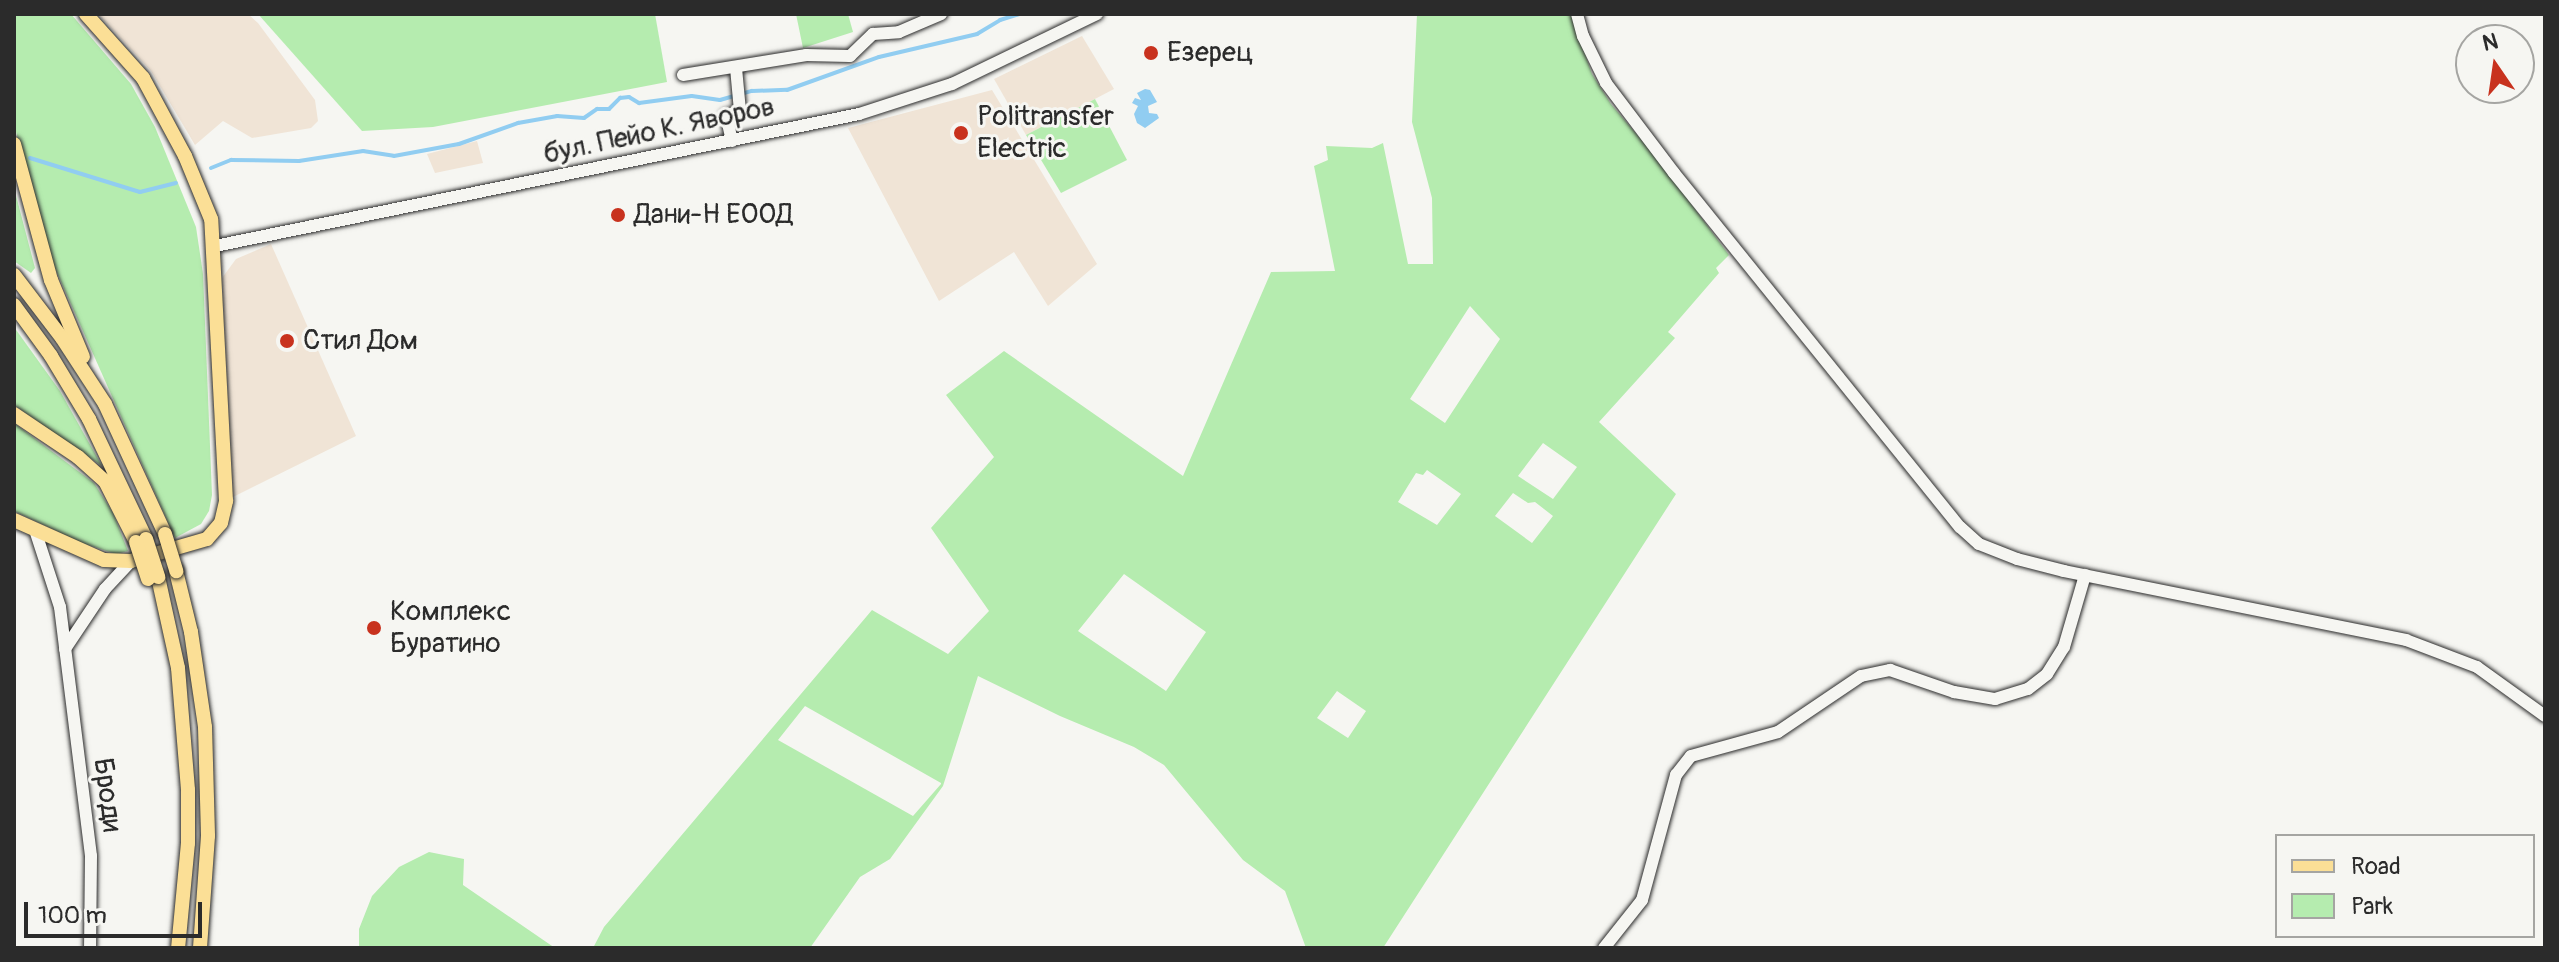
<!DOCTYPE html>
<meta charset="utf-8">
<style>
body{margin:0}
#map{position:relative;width:2559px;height:962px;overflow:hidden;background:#f6f6f2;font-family:Pangolin,sans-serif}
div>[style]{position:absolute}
.built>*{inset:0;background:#f0e4d6}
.green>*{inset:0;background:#b5ecaf}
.water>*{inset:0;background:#91cdf1}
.stream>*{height:4px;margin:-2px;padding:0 2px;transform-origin:2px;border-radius:2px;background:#91cdf1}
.roads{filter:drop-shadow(0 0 2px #2b2b2b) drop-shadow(0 0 2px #2b2b2b)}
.minor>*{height:12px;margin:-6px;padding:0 6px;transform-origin:6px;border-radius:6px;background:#f6f6f2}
.major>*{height:14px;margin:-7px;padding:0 7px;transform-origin:7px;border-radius:7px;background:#fbdf96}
.bridges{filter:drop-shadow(0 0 2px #2b2b2b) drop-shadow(0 0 2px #2b2b2b)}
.major-bridge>*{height:14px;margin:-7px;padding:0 7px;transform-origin:7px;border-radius:7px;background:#fbdf96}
.dots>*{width:22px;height:22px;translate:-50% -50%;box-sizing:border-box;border:4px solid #f6f6f2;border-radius:50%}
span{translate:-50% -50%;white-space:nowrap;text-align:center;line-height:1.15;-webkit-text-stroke:6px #f6f6f2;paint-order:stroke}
.poi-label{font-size:28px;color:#2b2b2b}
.left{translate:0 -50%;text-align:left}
.street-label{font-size:28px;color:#2b2b2b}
.frame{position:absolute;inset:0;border:16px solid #2b2b2b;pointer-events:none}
.legend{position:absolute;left:2275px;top:834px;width:260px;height:104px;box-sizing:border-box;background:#f6f6f2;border:2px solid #a5a5a2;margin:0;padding:10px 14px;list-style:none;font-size:24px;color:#2b2b2b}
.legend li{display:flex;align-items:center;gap:16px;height:40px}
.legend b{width:40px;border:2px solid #a5a5a2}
.north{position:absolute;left:2455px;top:24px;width:80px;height:80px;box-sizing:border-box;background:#f6f6f2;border:2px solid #a5a5a2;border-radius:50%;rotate:347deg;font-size:22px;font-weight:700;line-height:32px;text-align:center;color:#2b2b2b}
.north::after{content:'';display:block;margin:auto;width:28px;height:36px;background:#c8321e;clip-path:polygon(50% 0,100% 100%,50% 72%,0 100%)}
.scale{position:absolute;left:24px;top:902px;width:178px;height:36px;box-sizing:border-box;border:4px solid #2b2b2b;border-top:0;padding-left:10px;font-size:24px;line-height:28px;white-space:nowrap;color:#2b2b2b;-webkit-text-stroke:6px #f6f6f2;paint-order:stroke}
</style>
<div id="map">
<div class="built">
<i style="clip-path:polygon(98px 14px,248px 14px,258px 23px,315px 100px,318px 121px,311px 128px,252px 138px,223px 121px,195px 145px,151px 71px)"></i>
<i style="clip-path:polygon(1082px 36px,1114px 89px,1026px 135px,994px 79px)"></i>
<i style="clip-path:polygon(992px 90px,1097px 264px,1048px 306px,1014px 252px,939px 301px,848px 128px)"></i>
<i style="clip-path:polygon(477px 141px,483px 163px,435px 173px,427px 154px)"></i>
<i style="clip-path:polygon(271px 244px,356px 436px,233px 497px,222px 278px,236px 259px)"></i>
</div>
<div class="green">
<i style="clip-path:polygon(14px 14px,71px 14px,131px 84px,155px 127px,196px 227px,203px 274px,212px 495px,209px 511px,201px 524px,175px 538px,46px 248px,14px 124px)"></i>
<i style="clip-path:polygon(258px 14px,655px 14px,667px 82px,433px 127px,362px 131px)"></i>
<i style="clip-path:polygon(796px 14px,848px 14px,853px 32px,803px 48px)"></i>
<i style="clip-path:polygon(evenodd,1417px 14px,1571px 14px,1592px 74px,1611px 104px,1660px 162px,1729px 255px,1716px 268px,1719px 273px,1668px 332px,1675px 338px,1599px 422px,1676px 494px,1383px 948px,1306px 948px,1285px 891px,1243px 860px,1164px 765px,1134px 747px,1060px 716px,978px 676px,943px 786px,890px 859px,860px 877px,810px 948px,593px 948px,604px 927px,872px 610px,948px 654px,989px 611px,931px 528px,994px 457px,946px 395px,1004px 351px,1183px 476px,1271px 272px,1335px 271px,1314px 166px,1328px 160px,1326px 146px,1372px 148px,1383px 143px,1408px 264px,1433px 264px,1432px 198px,1412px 122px,1417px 14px,1470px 306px,1500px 339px,1445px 423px,1410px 399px,1470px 306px,1417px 14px,1543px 443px,1577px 467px,1553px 499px,1518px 476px,1543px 443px,1417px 14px,1427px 470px,1461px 494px,1437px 525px,1398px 502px,1416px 473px,1423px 475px,1427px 470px,1417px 14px,1513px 493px,1528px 503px,1535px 502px,1553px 516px,1532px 543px,1495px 516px,1513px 493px,1417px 14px,1124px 574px,1206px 632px,1166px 691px,1078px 631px,1124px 574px,1417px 14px,1337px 691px,1366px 711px,1348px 738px,1317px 718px,1337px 691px,1417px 14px,805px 706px,941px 783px,941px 784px,913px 816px,778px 740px,805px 706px)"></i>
<i style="clip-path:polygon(1095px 99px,1127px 160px,1061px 193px,1026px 135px)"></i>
<i style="clip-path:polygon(14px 188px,35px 268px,31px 273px,14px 261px)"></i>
<i style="clip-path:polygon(14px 327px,60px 391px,102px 466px,14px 405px)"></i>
<i style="clip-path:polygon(14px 423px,94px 483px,113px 513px,128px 551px,116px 554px,82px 543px,14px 511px)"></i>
<i style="clip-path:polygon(429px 852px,464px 859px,463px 885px,555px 948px,359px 948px,359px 929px,372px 896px,399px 867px)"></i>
</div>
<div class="water">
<i style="clip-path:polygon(1145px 89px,1150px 90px,1157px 102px,1148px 106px,1149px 113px,1157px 114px,1159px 118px,1145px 128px,1137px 123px,1134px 114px,1138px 106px,1132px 103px,1135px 98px,1141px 100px,1137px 93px)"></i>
</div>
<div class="stream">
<i style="left:30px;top:158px;width:115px;rotate:17.2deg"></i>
<i style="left:140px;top:192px;width:37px;rotate:-14deg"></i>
<i style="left:211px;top:168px;width:22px;rotate:-22deg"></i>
<i style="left:231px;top:160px;width:68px;rotate:0.8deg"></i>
<i style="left:299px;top:161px;width:65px;rotate:-8.9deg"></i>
<i style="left:363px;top:151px;width:31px;rotate:9deg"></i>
<i style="left:394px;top:156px;width:66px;rotate:-10.5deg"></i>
<i style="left:459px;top:144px;width:63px;rotate:-19.6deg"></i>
<i style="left:518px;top:123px;width:40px;rotate:-10deg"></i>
<i style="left:557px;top:116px;width:27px;rotate:4deg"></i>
<i style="left:584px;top:118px;width:16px;rotate:-35deg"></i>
<i style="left:597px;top:109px;width:12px"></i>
<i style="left:609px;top:109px;width:16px;rotate:-45deg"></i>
<i style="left:620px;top:98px;width:9px;rotate:-6deg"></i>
<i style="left:629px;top:97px;width:12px;rotate:31deg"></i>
<i style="left:639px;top:103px;width:53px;rotate:-7.5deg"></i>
<i style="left:692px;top:96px;width:28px;rotate:8deg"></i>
<i style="left:720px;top:100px;width:33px;rotate:-16deg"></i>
<i style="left:752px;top:91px;width:35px;rotate:-2deg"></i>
<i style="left:787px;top:90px;width:98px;rotate:-19.7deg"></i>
<i style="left:879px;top:57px;width:101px;rotate:-13.2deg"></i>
<i style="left:977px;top:34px;width:27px;rotate:-31deg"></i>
<i style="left:1000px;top:20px;width:21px;rotate:-17deg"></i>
</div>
<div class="roads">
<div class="minor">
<i style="left:1577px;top:14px;width:23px;rotate:75deg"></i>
<i style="left:1583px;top:36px;width:52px;rotate:63.9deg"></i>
<i style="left:1606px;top:83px;width:113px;rotate:52.9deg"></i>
<i style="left:1674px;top:173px;width:455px;rotate:51.1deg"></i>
<i style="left:1960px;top:527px;width:25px;rotate:42deg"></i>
<i style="left:1979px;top:544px;width:41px;rotate:21.5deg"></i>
<i style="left:2017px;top:559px;width:49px;rotate:14.3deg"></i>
<i style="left:2064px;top:571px;width:349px;rotate:11.4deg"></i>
<i style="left:2406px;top:640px;width:76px;rotate:20.8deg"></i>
<i style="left:2477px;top:667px;width:84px;rotate:35.8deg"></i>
<i style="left:683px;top:75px;width:125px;rotate:-9.2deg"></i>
<i style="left:806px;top:55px;width:44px;rotate:1.3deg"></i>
<i style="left:850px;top:56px;width:32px;rotate:-44deg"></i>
<i style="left:873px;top:34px;width:26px;rotate:-4deg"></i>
<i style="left:899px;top:32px;width:46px;rotate:-23.2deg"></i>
<i style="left:732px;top:141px;width:26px;rotate:-103deg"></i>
<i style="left:726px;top:116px;width:15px;rotate:-20deg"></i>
<i style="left:740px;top:111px;width:43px;rotate:-95.3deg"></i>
<i style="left:215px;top:246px;width:657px;rotate:-11.58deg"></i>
<i style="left:859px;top:114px;width:98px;rotate:-17.9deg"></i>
<i style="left:952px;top:84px;width:161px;rotate:-25.8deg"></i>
<i style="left:35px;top:530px;width:81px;rotate:72deg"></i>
<i style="left:60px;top:607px;width:251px;rotate:82.9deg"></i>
<i style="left:91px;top:856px;width:92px;rotate:90.6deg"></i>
<i style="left:65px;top:649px;width:72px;rotate:-56.3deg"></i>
<i style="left:105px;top:589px;width:38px;rotate:-47deg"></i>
<i style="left:1604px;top:948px;width:61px;rotate:-51.6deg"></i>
<i style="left:1642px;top:900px;width:130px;rotate:-74.8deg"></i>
<i style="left:1676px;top:775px;width:24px;rotate:-52deg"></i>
<i style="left:1691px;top:756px;width:90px;rotate:-15.4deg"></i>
<i style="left:1778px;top:732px;width:100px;rotate:-34deg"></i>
<i style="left:1861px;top:676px;width:30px;rotate:-12deg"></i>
<i style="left:1890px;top:670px;width:68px;rotate:19deg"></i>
<i style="left:1954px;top:692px;width:42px;rotate:9.7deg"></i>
<i style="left:1995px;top:699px;width:34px;rotate:-17deg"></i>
<i style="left:2028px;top:689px;width:24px;rotate:-38deg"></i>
<i style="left:2047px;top:674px;width:32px;rotate:-58deg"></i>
<i style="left:2064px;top:647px;width:75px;rotate:-73.7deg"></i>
</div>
<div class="major">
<i style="left:14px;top:144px;width:141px;rotate:74.8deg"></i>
<i style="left:51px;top:280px;width:83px;rotate:67.4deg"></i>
<i style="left:14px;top:275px;width:79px;rotate:52.7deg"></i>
<i style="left:62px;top:338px;width:79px;rotate:56.9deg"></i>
<i style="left:105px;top:404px;width:143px;rotate:65.2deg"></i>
<i style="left:14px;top:305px;width:63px;rotate:54deg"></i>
<i style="left:51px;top:356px;width:74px;rotate:58.9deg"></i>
<i style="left:89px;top:419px;width:133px;rotate:64.6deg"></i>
<i style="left:14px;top:414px;width:77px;rotate:33.9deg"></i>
<i style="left:78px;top:457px;width:36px;rotate:42deg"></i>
<i style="left:105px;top:481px;width:68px;rotate:63.1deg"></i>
<i style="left:14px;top:520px;width:98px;rotate:24deg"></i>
<i style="left:104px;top:560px;width:27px;rotate:2deg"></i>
<i style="left:131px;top:561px;width:79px;rotate:-16.1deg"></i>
<i style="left:207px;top:539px;width:21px;rotate:-49deg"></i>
<i style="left:221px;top:523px;width:23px;rotate:-77deg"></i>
<i style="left:226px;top:501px;width:282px;rotate:-93deg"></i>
<i style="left:211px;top:219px;width:68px;rotate:-112.4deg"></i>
<i style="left:185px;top:156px;width:89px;rotate:-118.3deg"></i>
<i style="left:143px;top:78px;width:86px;rotate:-131.7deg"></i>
<i style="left:176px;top:571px;width:63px;rotate:76.2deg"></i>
<i style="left:191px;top:632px;width:96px;rotate:81.6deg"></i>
<i style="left:205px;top:727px;width:109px;rotate:88.4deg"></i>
<i style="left:208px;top:836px;width:112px;rotate:94.1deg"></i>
<i style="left:158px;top:577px;width:93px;rotate:77.6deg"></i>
<i style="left:178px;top:668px;width:122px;rotate:85.3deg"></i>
<i style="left:188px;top:790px;width:53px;rotate:90deg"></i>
<i style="left:188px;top:843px;width:105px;rotate:95.4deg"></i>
</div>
</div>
<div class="bridges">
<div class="major-bridge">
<i style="left:165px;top:534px;width:39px;rotate:73deg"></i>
<i style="left:146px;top:539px;width:40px;rotate:72deg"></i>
<i style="left:136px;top:542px;width:39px;rotate:72deg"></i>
</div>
</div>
<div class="dots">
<i style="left:1151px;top:53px;background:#c8321e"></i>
<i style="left:961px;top:133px;background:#c8321e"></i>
<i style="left:618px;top:215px;background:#c8321e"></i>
<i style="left:287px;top:341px;background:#c8321e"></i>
<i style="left:374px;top:628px;background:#c8321e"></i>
</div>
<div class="poi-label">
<span class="left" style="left:1167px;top:53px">Езерец</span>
<span class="left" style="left:977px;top:133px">Politransfer<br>Electric</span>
<span class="left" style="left:634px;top:215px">Дани-Н ЕООД</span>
<span class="left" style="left:303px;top:341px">Стил Дом</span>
<span class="left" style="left:390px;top:628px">Комплекс<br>Буратино</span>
</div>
<div class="street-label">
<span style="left:659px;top:131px;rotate:-12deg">бул. Пейо К. Яворов</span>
<span style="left:107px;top:795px;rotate:82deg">Броди</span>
</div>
<div class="frame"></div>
<ul class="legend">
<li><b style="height:10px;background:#fbdf96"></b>Road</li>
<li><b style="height:22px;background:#b5ecaf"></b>Park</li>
</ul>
<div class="north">N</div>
<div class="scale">100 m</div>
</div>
